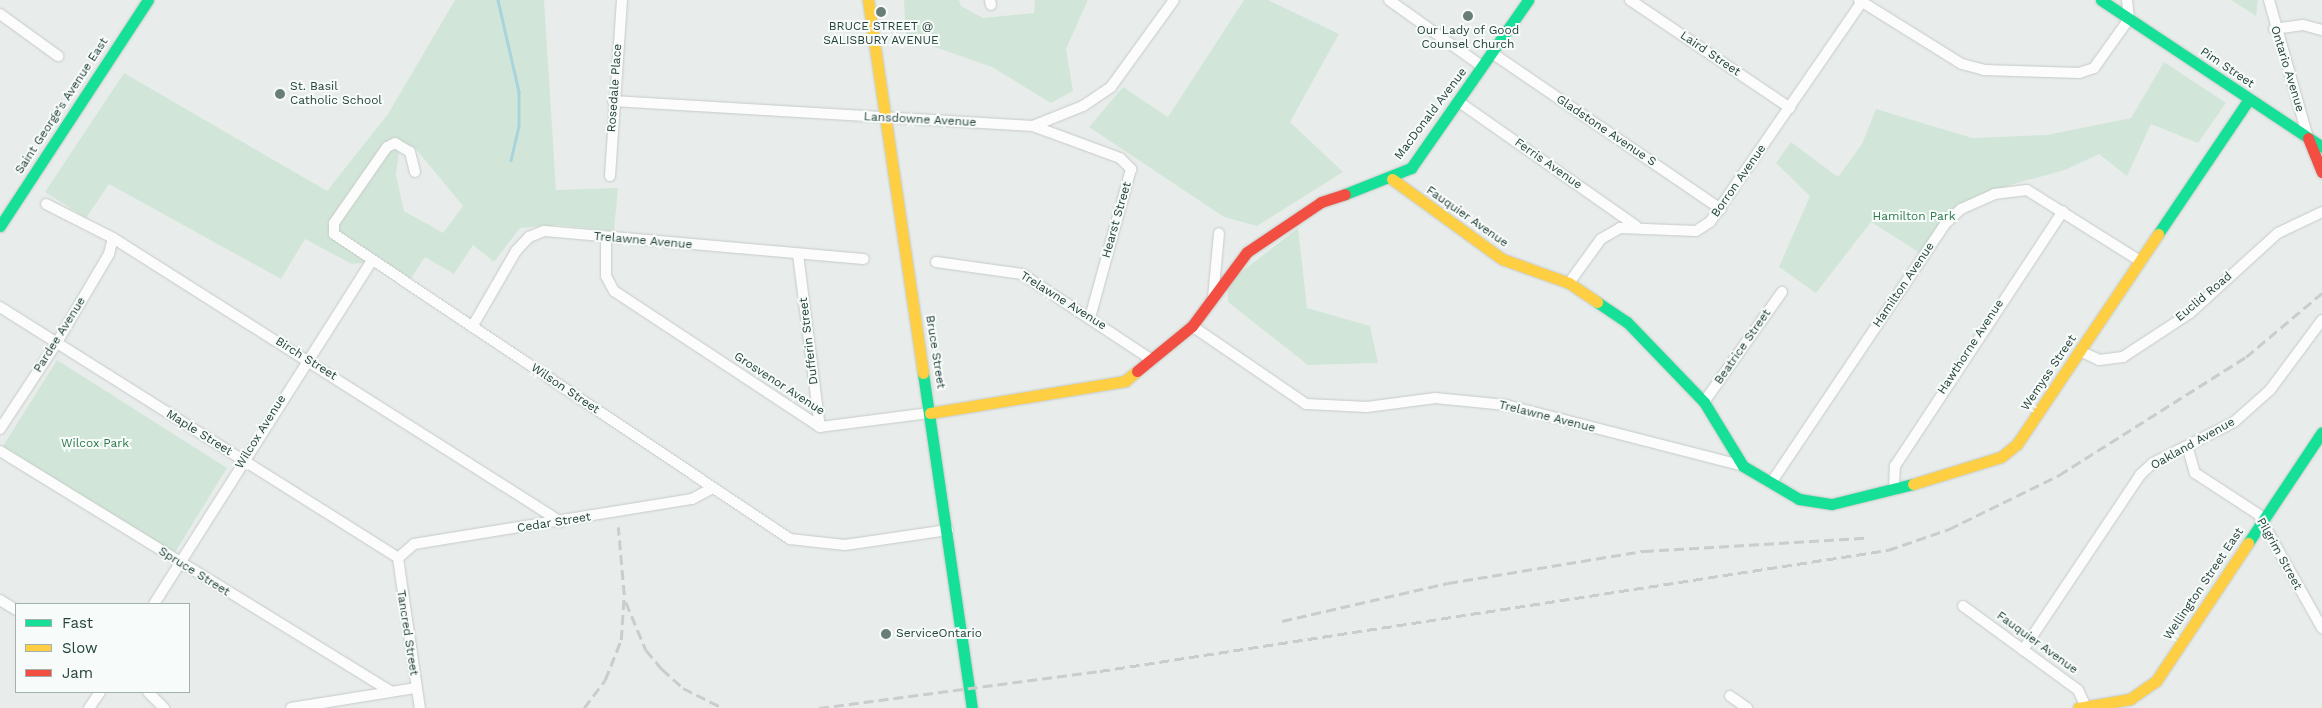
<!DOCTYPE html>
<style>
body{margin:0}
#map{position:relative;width:2322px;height:708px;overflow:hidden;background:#e8edeb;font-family:"Work Sans",sans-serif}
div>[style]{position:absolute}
.green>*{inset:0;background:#d1e6d8}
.stream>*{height:2.5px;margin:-1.25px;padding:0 1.25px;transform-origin:1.25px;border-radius:1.25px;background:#a9d4db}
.roads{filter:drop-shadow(0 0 1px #c5cac8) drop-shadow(0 0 1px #c5cac8)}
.street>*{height:10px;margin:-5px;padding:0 5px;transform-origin:5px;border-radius:5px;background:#fcfcfc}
.fast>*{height:11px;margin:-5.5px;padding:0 5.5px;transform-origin:5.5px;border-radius:5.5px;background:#16e098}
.slow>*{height:11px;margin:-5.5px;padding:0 5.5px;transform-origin:5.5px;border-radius:5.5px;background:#ffcf43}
.jam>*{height:11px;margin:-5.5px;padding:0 5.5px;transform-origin:5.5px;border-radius:5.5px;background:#f24e42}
.rail>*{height:2.5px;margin-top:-1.25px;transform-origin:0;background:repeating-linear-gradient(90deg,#c9cdcc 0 10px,transparent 0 15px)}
.dots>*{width:14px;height:14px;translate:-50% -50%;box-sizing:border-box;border:2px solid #f7fbf9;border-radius:50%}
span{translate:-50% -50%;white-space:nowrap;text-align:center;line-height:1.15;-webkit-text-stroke:4px #f7fbf9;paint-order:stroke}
.poi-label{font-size:12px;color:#24423a}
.left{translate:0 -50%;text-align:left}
.street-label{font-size:12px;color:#24423a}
.park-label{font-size:12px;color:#2d7a4b}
.legend{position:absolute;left:15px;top:603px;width:175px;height:90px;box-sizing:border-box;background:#f7fbf9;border:1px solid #a3b1ad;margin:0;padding:6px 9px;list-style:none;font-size:15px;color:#24423a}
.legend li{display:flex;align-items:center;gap:10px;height:25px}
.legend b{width:25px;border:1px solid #a3b1ad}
</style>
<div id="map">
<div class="green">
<i style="clip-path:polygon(evenodd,455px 0,544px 0,556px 190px,618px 188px,614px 231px,558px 225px,520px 228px,494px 262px,473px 245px,454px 274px,425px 257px,410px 280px,382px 261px,352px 264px,305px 239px,281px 279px,109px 184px,86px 218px,45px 192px,124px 73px,327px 191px,388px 114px,455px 0,400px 146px,416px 149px,463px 206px,443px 233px,404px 211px,396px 175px,400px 146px)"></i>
<i style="clip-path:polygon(904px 0,959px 0,961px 6px,983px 18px,1034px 13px,1035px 0,1088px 0,1066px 49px,1073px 91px,1051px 103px,992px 67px,906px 37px)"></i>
<i style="clip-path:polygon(1244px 0,1268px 0,1339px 34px,1290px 122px,1343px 172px,1257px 226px,1224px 217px,1089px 127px,1123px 87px,1168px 117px)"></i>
<i style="clip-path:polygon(2231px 0,2258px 0,2256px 16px)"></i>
<i style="clip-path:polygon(2164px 62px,2226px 103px,2198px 143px,2151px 124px,2127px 176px,2099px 154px,2065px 170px,2013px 184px,1954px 209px,1920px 253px,1871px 222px,1816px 293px,1779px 267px,1810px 196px,1776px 163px,1791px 142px,1838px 177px,1862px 144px,1876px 109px,1972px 138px,2047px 135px,2131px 118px)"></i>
<i style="clip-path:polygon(1298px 228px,1307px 308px,1370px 326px,1378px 363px,1308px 365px,1228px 302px,1227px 283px)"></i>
<i style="clip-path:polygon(57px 360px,227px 468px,174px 554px,3px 446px)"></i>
</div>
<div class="stream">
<i style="left:498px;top:0;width:94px;rotate:77.1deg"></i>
<i style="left:519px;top:92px;width:34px;rotate:90deg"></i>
<i style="left:519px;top:126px;width:35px;rotate:103deg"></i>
</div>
<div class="roads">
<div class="street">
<i style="left:990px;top:0;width:5px;rotate:79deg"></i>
<i style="left:1389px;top:0;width:115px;rotate:35.5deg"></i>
<i style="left:1630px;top:0;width:193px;rotate:34deg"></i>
<i style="left:1859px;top:0;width:121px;rotate:31.9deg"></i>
<i style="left:1962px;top:64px;width:23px;rotate:15deg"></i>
<i style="left:1984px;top:70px;width:95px;rotate:1.8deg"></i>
<i style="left:2079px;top:73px;width:16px;rotate:-18deg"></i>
<i style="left:2094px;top:68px;width:60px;rotate:-54.5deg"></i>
<i style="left:2129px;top:19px;width:19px;rotate:-96deg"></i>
<i style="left:2269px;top:0;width:143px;rotate:74.2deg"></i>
<i style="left:0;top:14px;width:72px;rotate:35.9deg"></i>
<i style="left:2274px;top:29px;width:29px;rotate:-8deg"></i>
<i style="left:2303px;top:25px;width:20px;rotate:15deg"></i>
<i style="left:1492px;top:53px;width:277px;rotate:34.3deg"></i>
<i style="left:613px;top:101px;width:421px;rotate:3.4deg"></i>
<i style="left:1033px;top:126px;width:54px;rotate:-21.8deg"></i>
<i style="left:1083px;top:106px;width:34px;rotate:-34deg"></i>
<i style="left:1111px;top:87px;width:107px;rotate:-54.1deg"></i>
<i style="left:1459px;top:102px;width:216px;rotate:35deg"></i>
<i style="left:1033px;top:126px;width:93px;rotate:20.2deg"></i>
<i style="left:1120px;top:158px;width:16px;rotate:45deg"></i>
<i style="left:1131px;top:169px;width:155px;rotate:105.4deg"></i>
<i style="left:415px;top:172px;width:21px;rotate:-104deg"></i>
<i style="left:410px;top:152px;width:17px;rotate:-149deg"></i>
<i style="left:395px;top:143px;width:9px;rotate:153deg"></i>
<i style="left:387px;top:147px;width:93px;rotate:124.9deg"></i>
<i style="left:334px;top:223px;width:11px;rotate:90deg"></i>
<i style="left:334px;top:234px;width:549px;rotate:33.78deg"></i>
<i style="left:790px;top:539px;width:55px;rotate:6.2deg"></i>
<i style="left:845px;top:545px;width:104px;rotate:-8.3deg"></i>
<i style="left:610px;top:176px;width:176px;rotate:-86.1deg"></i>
<i style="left:46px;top:204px;width:75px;rotate:26.9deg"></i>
<i style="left:113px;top:238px;width:530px;rotate:32.37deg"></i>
<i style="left:606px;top:238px;width:38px;rotate:90deg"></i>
<i style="left:606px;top:276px;width:17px;rotate:62deg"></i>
<i style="left:614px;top:291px;width:247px;rotate:33.4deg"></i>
<i style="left:820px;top:427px;width:111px;rotate:-7.3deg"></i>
<i style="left:798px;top:254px;width:174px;rotate:82.8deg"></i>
<i style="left:936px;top:262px;width:87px;rotate:7.9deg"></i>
<i style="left:1022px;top:274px;width:156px;rotate:33.5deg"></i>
<i style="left:1569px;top:283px;width:54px;rotate:-54deg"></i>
<i style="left:1601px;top:239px;width:22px;rotate:-30deg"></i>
<i style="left:1620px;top:228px;width:76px;rotate:2.3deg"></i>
<i style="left:1696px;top:231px;width:17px;rotate:-33deg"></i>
<i style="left:1710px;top:222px;width:270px;rotate:-55.4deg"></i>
<i style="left:1213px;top:298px;width:65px;rotate:-84.7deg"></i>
<i style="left:0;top:307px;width:471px;rotate:32.2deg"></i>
<i style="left:1192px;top:326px;width:138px;rotate:34.4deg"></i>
<i style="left:1306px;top:404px;width:61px;rotate:2.8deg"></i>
<i style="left:1367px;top:407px;width:69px;rotate:-7.5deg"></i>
<i style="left:1435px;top:398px;width:71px;rotate:5.6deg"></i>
<i style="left:1506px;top:405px;width:245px;rotate:14.4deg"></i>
<i style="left:472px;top:327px;width:88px;rotate:-59.9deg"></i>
<i style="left:516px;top:251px;width:19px;rotate:-47deg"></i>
<i style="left:529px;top:237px;width:16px;rotate:-22deg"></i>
<i style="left:544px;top:231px;width:321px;rotate:5deg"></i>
<i style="left:2080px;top:351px;width:21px;rotate:25deg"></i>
<i style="left:2099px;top:360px;width:24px;rotate:-7deg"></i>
<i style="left:2123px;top:357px;width:80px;rotate:-33.3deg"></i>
<i style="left:2190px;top:313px;width:119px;rotate:-42.3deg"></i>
<i style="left:2278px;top:233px;width:49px;rotate:-25.5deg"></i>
<i style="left:1704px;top:402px;width:135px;rotate:-54.7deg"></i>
<i style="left:0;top:429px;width:102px;rotate:-56.6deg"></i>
<i style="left:56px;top:344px;width:104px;rotate:-59.5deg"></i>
<i style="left:109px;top:254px;width:16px;rotate:-76deg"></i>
<i style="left:2188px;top:449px;width:25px;rotate:74deg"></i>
<i style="left:2195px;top:473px;width:75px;rotate:33.1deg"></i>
<i style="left:2258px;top:514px;width:131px;rotate:60.7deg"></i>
<i style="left:0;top:451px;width:458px;rotate:31.6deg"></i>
<i style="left:1771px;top:483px;width:313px;rotate:-56.1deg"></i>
<i style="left:1946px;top:223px;width:21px;rotate:-43deg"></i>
<i style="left:1961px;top:209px;width:36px;rotate:-24deg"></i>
<i style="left:1994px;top:194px;width:33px;rotate:-7deg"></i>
<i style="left:2027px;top:190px;width:133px;rotate:32.1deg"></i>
<i style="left:1894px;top:490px;width:24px;rotate:-88deg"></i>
<i style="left:1895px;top:466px;width:305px;rotate:-56.6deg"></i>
<i style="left:398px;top:558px;width:21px;rotate:-41deg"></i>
<i style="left:414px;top:544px;width:282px;rotate:-9.2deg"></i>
<i style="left:692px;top:499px;width:24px;rotate:-28deg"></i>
<i style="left:398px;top:558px;width:152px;rotate:81.7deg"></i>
<i style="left:0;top:600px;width:19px;rotate:32deg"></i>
<i style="left:154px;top:604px;width:405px;rotate:-57.6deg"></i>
<i style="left:1963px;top:606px;width:142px;rotate:36.1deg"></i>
<i style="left:2078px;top:690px;width:19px;rotate:65deg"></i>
<i style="left:2023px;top:650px;width:211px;rotate:-56.2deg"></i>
<i style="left:2140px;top:475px;width:18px;rotate:-43deg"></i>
<i style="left:2153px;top:463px;width:91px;rotate:-26.8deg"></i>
<i style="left:2234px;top:422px;width:48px;rotate:-41.6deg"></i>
<i style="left:2270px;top:390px;width:87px;rotate:-53.4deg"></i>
<i style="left:148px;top:692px;width:23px;rotate:45deg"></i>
<i style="left:1730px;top:696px;width:21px;rotate:35deg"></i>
<i style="left:89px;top:708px;width:19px;rotate:-55deg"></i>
<i style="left:291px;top:708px;width:127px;rotate:-9.1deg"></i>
</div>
<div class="fast">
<i style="left:2101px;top:0;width:265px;rotate:33.6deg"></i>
<i style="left:1345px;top:194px;width:71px;rotate:-21.5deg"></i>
<i style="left:1411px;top:168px;width:205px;rotate:-55.1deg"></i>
<i style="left:0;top:226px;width:270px;rotate:-56.8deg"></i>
<i style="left:2158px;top:234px;width:163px;rotate:-56deg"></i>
<i style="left:1597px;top:302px;width:36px;rotate:34deg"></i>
<i style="left:1627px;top:322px;width:111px;rotate:46.1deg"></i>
<i style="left:1704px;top:402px;width:75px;rotate:58.6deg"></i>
<i style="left:1743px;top:466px;width:65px;rotate:30.5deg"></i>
<i style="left:1799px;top:499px;width:33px;rotate:9deg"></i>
<i style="left:1832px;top:504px;width:83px;rotate:-13.9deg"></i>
<i style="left:923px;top:373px;width:339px;rotate:81.7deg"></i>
<i style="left:2248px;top:543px;width:133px;rotate:-56.3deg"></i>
</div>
<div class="slow">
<i style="left:868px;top:0;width:377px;rotate:81.6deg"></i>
<i style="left:1392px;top:179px;width:136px;rotate:36deg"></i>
<i style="left:1502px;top:259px;width:71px;rotate:19.7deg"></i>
<i style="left:1569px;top:283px;width:34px;rotate:34deg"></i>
<i style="left:930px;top:413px;width:198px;rotate:-9.3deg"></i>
<i style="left:1125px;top:381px;width:16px;rotate:-40deg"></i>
<i style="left:1913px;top:484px;width:92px;rotate:-17.1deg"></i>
<i style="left:2001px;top:457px;width:21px;rotate:-39deg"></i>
<i style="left:2017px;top:444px;width:253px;rotate:-56.1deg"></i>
<i style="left:2078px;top:708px;width:53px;rotate:-9.8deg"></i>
<i style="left:2130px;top:699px;width:32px;rotate:-35deg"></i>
<i style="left:2156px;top:681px;width:166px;rotate:-56.3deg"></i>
</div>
<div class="jam">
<i style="left:2308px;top:138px;width:37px;rotate:68deg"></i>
<i style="left:1137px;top:371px;width:71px;rotate:-39.3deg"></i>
<i style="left:1192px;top:326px;width:92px;rotate:-53.4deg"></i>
<i style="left:1247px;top:252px;width:89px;rotate:-34deg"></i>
<i style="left:1321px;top:202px;width:25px;rotate:-18deg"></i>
</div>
</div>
<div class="rail">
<i style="left:626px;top:602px;width:52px;rotate:67.4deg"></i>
<i style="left:646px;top:650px;width:25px;rotate:50deg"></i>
<i style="left:662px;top:669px;width:28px;rotate:42deg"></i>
<i style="left:683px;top:688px;width:45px;rotate:26.6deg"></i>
<i style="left:1282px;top:621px;width:170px;rotate:-12.9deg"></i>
<i style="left:1448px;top:583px;width:199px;rotate:-9.3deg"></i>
<i style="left:1644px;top:551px;width:222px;rotate:-3.4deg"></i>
<i style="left:584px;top:708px;width:35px;rotate:-53deg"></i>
<i style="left:605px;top:680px;width:43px;rotate:-68.2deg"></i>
<i style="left:621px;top:640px;width:45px;rotate:-86.2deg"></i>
<i style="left:624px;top:595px;width:68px;rotate:-95deg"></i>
<i style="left:819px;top:708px;width:283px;rotate:-7.5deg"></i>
<i style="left:1100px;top:671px;width:797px;rotate:-8.73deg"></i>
<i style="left:1888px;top:550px;width:65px;rotate:-19deg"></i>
<i style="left:1949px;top:529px;width:123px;rotate:-26.1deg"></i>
<i style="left:2059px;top:475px;width:221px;rotate:-32.3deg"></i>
<i style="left:2246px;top:357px;width:99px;rotate:-40.1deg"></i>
</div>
<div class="dots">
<i style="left:881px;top:12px;background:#697e78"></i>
<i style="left:1468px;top:16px;background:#697e78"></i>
<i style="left:280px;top:94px;background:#697e78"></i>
<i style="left:886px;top:634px;background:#697e78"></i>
</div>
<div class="poi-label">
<span style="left:881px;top:34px">BRUCE STREET @<br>SALISBURY AVENUE</span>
<span style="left:1468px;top:38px">Our Lady of Good<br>Counsel Church</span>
<span class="left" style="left:290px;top:94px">St. Basil<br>Catholic School</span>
<span class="left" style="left:896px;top:634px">ServiceOntario</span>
</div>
<div class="street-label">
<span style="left:1710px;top:54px;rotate:34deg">Laird Street</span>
<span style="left:2227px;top:68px;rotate:34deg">Pim Street</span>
<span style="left:2287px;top:69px;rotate:73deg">Ontario Avenue</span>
<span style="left:615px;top:88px;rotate:-86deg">Rosedale Place</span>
<span style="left:62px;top:106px;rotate:-57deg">Saint George's Avenue East</span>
<span style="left:1431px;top:114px;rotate:-53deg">MacDonald Avenue</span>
<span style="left:920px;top:120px;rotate:3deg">Lansdowne Avenue</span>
<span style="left:1606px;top:131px;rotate:34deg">Gladstone Avenue S</span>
<span style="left:1548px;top:164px;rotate:35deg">Ferris Avenue</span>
<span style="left:1739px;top:181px;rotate:-55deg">Borron Avenue</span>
<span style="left:1467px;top:217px;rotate:35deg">Fauquier Avenue</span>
<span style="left:1117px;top:220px;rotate:-74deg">Hearst Street</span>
<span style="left:643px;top:241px;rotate:5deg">Trelawne Avenue</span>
<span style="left:1904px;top:285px;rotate:-56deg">Hamilton Avenue</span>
<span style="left:2204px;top:297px;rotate:-40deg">Euclid Road</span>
<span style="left:1063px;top:301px;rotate:32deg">Trelawne Avenue</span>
<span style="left:60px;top:335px;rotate:-58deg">Pardee Avenue</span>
<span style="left:809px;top:341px;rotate:-97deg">Dufferin Street</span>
<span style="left:1743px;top:347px;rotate:-55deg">Beatrice Street</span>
<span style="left:1971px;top:347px;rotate:-57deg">Hawthorne Avenue</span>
<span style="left:935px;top:352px;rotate:81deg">Bruce Street</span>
<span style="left:306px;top:359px;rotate:32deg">Birch Street</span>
<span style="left:2049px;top:373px;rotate:-56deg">Wemyss Street</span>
<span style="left:779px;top:384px;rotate:33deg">Grosvenor Avenue</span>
<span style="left:565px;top:389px;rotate:34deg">Wilson Street</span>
<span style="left:1547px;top:417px;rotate:14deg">Trelawne Avenue</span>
<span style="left:261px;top:432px;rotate:-58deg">Wilcox Avenue</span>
<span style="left:199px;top:433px;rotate:32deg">Maple Street</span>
<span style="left:2193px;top:444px;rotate:-29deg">Oakland Avenue</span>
<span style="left:554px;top:523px;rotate:-9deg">Cedar Street</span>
<span style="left:2279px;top:554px;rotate:61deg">Pilgrim Street</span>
<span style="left:194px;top:572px;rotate:32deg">Spruce Street</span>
<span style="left:2204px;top:584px;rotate:-56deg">Wellington Street East</span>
<span style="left:407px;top:633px;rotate:81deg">Tancred Street</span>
<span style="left:2037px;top:643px;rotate:36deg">Fauquier Avenue</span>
</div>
<div class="park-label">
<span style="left:1914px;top:217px">Hamilton Park</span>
<span style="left:95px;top:444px">Wilcox Park</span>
</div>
<ul class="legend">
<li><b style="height:6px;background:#16e098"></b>Fast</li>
<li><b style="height:6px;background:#ffcf43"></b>Slow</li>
<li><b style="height:6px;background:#f24e42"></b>Jam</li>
</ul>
</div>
